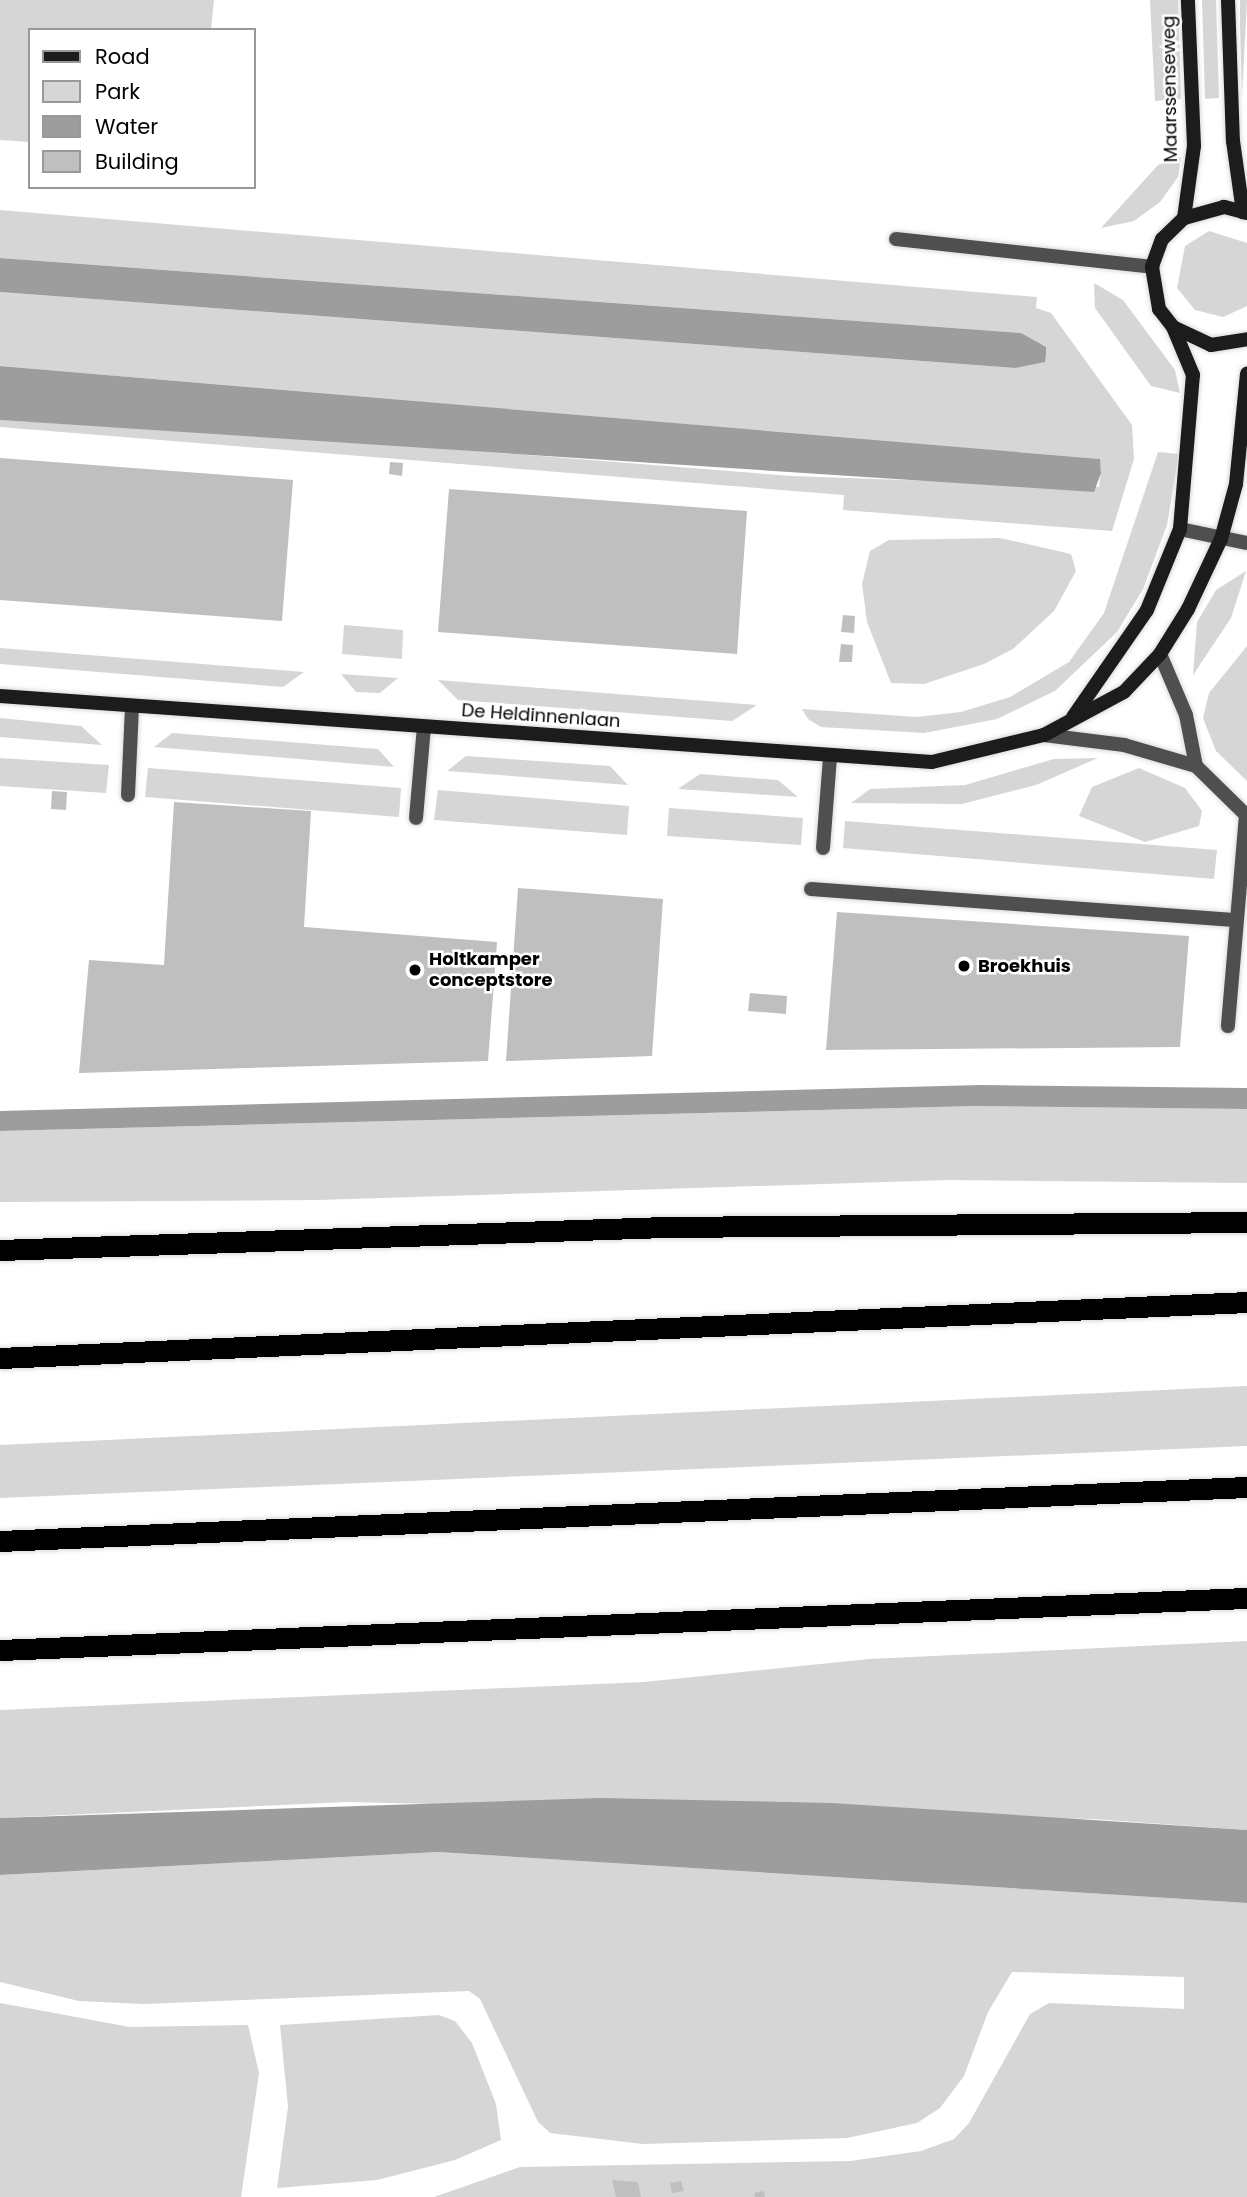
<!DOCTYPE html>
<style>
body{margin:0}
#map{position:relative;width:1247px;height:2197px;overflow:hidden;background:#fff;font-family:Poppins,sans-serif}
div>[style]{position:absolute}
.green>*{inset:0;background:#d6d6d6}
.water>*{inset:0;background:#9d9d9d}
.building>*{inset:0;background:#bfbfbf}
.roads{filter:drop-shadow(0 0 2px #dbdbdb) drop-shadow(0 0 2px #dbdbdb)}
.lane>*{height:14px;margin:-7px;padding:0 7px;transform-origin:7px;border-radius:7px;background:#4f4f4f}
.street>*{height:14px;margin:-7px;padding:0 7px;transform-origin:7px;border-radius:7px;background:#4f4f4f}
.secondary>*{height:14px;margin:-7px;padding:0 7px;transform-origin:7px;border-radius:7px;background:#1c1c1c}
.highway>*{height:21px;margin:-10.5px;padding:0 10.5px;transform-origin:10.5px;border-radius:10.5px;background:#000}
.dots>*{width:19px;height:19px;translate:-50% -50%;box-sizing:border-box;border:4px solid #fff;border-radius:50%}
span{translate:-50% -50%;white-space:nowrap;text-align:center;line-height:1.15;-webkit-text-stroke:5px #fff;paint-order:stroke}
.street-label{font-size:18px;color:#000}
.poi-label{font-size:18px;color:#000;font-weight:700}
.left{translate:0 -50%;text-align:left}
.legend{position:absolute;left:28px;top:28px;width:228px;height:161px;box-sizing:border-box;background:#fff;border:2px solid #999;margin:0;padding:9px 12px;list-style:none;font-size:21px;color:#000}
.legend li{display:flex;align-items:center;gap:14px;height:35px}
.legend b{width:35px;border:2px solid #999}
</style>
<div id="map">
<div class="green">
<i style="clip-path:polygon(0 0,214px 0,211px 30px,30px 30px,30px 142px,0 140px)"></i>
<i style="clip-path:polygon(1150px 0,1178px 0,1181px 99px,1155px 101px)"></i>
<i style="clip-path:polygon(1202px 0,1216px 0,1219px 98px,1205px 99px)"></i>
<i style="clip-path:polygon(1240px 0,1247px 0,1242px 97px,1240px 26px)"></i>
<i style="clip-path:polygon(1181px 157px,1178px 177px,1160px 202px,1134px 221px,1101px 228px,1158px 165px)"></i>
<i style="clip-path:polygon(0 210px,1037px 297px,1036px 308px,1051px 313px,1132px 425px,1134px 459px,1112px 531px,843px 510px,844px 495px,0 427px,0 420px,363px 442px,791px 476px,1099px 487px,1101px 468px,1099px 459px,0 366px,0 292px,1015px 368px,1038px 346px,1021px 333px,0 258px)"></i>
<i style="clip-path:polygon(1209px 231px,1247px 243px,1247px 306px,1223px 317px,1195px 310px,1177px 288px,1185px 246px)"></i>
<i style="clip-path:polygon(1094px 283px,1123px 300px,1175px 370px,1180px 393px,1151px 386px,1095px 308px)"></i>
<i style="clip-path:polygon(1158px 452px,1179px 454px,1167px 525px,1143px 589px,1117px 632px,1055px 691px,997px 719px,924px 733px,821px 727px,808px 719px,802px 709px,917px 717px,961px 712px,1010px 697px,1069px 662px,1104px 613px)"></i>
<i style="clip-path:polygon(1000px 538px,1071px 554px,1076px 571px,1054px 611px,1013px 649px,984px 664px,924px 684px,891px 683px,867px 622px,862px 584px,870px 551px,889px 540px)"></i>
<i style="clip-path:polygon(1246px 571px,1231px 618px,1193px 675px,1197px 622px,1216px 590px)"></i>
<i style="clip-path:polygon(344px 625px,403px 630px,402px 659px,342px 654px)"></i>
<i style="clip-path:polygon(1247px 646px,1247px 781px,1216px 751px,1203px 718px,1209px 693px)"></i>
<i style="clip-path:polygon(0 648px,304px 672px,283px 687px,0 664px)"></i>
<i style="clip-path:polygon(341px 674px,398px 678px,380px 693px,356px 692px)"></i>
<i style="clip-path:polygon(438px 680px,757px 705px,732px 721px,458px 700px)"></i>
<i style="clip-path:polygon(0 718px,81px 726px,102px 745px,0 737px)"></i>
<i style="clip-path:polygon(172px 733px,378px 749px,394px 767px,154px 747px)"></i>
<i style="clip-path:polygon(466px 756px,610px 766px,628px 785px,447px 771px)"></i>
<i style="clip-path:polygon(0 758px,109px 765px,106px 793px,0 786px)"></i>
<i style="clip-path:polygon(1098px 758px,1036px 785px,962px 804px,851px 803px,870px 789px,965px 785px,1054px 759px)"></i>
<i style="clip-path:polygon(148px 768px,401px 788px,399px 817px,145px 797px)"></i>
<i style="clip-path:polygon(1139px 768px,1185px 788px,1202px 811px,1199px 826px,1145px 842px,1079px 816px,1092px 787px)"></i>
<i style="clip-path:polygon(700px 774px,778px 780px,798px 797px,678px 789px)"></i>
<i style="clip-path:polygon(438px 790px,629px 806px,627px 835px,434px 820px)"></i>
<i style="clip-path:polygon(669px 808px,803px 818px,801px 845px,667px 836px)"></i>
<i style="clip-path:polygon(845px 821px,1217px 850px,1214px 879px,843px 848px)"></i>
<i style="clip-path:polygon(976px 1106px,1247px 1109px,1247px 1183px,947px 1180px,318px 1200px,0 1202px,0 1131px)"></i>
<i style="clip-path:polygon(1247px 1386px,1247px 1446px,0 1498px,0 1445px)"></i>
<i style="clip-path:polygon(1247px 1641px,1247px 1830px,1093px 1819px,347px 1802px,0 1818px,0 1710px,644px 1682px,869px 1659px)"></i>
<i style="clip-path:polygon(438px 1852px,1247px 1903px,1247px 2197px,434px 2197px,520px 2167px,850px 2161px,921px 2151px,954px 2139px,969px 2123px,1030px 2014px,1049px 2003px,1184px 2009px,1184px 1977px,1012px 1972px,988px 2012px,964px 2076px,940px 2108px,917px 2123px,847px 2138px,643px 2144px,550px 2133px,538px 2122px,480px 1999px,469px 1991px,144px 2004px,79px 2001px,0 1982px,0 1875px)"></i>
<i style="clip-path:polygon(0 2003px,130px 2027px,248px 2025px,259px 2073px,241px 2197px,0 2197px)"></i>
<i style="clip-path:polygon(439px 2015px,455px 2021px,472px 2043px,496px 2104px,501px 2140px,455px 2160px,377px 2180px,277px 2188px,288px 2107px,280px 2025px)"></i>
</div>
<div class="water">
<i style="clip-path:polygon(0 258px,1021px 333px,1046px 347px,1046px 354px,1045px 362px,1015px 368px,0 292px)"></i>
<i style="clip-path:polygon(0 366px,1100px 459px,1101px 473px,1094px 492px,0 420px)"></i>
<i style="clip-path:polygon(981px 1085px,1247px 1088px,1247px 1109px,976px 1106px,0 1131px,0 1111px)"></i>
<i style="clip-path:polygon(600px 1798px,832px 1803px,1247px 1830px,1247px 1903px,438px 1852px,0 1875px,0 1818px)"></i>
</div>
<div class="building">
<i style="clip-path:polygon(0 458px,293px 480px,282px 621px,0 600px)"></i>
<i style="clip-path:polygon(390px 462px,403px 463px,402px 476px,389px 474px)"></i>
<i style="clip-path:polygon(449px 489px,747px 511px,737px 654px,438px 632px)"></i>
<i style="clip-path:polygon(843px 615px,855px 616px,854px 633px,841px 632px)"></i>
<i style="clip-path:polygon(841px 644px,853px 645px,852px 662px,839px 662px)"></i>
<i style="clip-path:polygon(52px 791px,67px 792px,66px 810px,51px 809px)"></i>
<i style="clip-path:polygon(174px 802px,311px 811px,304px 927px,497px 942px,488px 1061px,79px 1073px,89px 960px,164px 965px)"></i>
<i style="clip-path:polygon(518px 888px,663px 899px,652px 1056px,506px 1061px)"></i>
<i style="clip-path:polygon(837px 912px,1189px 936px,1180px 1047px,826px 1050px)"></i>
<i style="clip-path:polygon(750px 993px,787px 996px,786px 1014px,748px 1011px)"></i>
<i style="clip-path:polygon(612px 2180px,638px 2182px,641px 2197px,616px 2197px)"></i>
<i style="clip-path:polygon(681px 2181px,684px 2191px,672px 2193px,670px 2183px)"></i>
<i style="clip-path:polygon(764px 2191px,765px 2197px,755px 2197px,754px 2193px)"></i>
</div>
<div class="roads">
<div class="lane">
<i style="left:1160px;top:654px;width:66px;rotate:66.9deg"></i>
<i style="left:1186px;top:715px;width:52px;rotate:78.9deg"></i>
<i style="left:1196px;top:766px;width:70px;rotate:44.4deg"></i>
<i style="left:1246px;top:815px;width:212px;rotate:94.9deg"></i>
<i style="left:1044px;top:735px;width:81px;rotate:7.1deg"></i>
<i style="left:1124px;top:745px;width:75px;rotate:16.3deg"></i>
<i style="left:128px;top:795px;width:89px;rotate:-87.4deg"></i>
<i style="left:416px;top:818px;width:91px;rotate:-85deg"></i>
<i style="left:823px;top:848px;width:91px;rotate:-85.6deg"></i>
<i style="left:811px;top:889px;width:424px;rotate:4.2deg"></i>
</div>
<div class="street">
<i style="left:896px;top:239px;width:258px;rotate:6.2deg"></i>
<i style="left:1180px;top:529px;width:68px;rotate:11.8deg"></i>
</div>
<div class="secondary">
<i style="left:1228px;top:0;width:141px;rotate:88deg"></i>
<i style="left:1233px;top:141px;width:72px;rotate:82deg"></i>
<i style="left:1247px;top:213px;width:24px;rotate:-165deg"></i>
<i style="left:1224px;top:207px;width:41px;rotate:164.6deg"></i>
<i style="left:1184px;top:218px;width:30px;rotate:136deg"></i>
<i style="left:1162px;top:239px;width:30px;rotate:110deg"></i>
<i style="left:1152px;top:267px;width:43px;rotate:80.5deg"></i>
<i style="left:1159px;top:309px;width:23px;rotate:52deg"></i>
<i style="left:1173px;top:327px;width:42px;rotate:25.3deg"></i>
<i style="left:1211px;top:345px;width:36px;rotate:-9deg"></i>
<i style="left:1184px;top:218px;width:73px;rotate:-82.1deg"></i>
<i style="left:1194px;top:146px;width:146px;rotate:-92.4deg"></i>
<i style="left:0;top:696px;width:934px;rotate:4.05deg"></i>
<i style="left:932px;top:762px;width:115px;rotate:-13.6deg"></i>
<i style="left:1044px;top:735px;width:91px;rotate:-28.3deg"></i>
<i style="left:1124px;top:692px;width:52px;rotate:-46.5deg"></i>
<i style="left:1160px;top:654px;width:53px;rotate:-58.1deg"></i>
<i style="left:1188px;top:609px;width:77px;rotate:-64.8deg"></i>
<i style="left:1221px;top:539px;width:57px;rotate:-74.7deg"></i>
<i style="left:1236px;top:484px;width:111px;rotate:-84.3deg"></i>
<i style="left:1073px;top:717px;width:130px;rotate:-55.3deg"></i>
<i style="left:1147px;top:610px;width:87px;rotate:-67.8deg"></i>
<i style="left:1180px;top:529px;width:155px;rotate:-85.2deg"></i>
<i style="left:1193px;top:375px;width:52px;rotate:-112.6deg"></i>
</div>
<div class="highway">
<i style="left:0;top:1250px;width:665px;rotate:-1.98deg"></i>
<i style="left:665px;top:1227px;width:582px;rotate:-0.49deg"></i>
<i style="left:0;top:1358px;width:1248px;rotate:-2.57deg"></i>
<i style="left:0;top:1541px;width:1248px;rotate:-2.48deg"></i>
<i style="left:0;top:1650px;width:1248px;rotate:-2.39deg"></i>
</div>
</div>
<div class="dots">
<i style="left:964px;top:966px;background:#000"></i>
<i style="left:415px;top:970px;background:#000"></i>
</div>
<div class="street-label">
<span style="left:1170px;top:89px;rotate:-91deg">Maarssenseweg</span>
<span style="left:541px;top:716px;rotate:4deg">De Heldinnenlaan</span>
</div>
<div class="poi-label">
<span class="left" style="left:429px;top:970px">Holtkamper<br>conceptstore</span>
<span class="left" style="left:978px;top:966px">Broekhuis</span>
</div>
<ul class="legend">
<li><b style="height:9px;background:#1c1c1c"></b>Road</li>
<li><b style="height:19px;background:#d6d6d6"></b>Park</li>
<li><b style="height:19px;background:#9d9d9d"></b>Water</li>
<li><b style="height:19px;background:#bfbfbf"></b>Building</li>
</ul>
</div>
